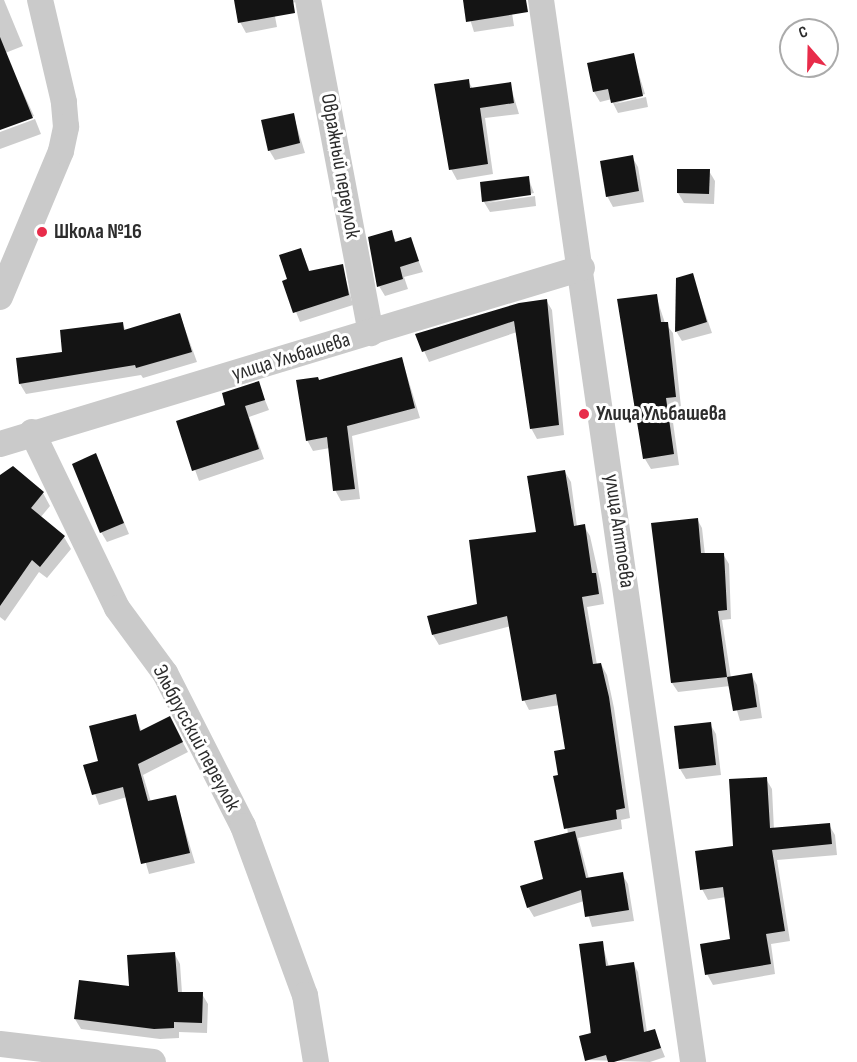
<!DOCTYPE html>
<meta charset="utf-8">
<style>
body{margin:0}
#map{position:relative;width:857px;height:1062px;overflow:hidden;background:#fff;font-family:"Sofia Sans Condensed",sans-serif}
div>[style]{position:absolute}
.shadow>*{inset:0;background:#0003}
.building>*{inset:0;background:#141414}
.minor>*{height:26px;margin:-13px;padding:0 13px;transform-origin:13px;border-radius:13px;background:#cacaca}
.dots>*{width:16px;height:16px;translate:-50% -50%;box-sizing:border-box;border:3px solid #fff;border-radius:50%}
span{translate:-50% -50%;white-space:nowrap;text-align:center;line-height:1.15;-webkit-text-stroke:6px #fff;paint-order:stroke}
.street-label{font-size:21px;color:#2d2d2d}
.poi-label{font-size:21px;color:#2d2d2d;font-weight:700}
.left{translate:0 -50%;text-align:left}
.north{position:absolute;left:779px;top:18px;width:60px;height:60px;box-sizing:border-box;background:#fff;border:2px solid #ababab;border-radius:50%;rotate:340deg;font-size:16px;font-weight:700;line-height:24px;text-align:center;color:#2d2d2d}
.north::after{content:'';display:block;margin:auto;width:21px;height:27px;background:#e82c4a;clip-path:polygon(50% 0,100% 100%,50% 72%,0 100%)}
</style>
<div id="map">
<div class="shadow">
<i style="clip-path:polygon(0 0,4px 0,23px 46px,0 55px)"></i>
<i style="clip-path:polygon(252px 0,297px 0,297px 2px,273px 6px,277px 27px,246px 33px,240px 22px)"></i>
<i style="clip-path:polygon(464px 0,510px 0,514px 26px,474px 32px)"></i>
<i style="clip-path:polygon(633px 55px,645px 94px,614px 104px,646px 97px,648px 107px,618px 113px,613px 103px,612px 99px,600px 102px,594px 92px)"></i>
<i style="clip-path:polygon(16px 77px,34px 116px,0 129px,0 83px)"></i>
<i style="clip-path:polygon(468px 81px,473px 89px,510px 84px,519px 114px,485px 118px,493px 174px,457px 180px,451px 169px)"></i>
<i style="clip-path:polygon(293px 114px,305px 153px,275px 160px,269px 150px)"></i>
<i style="clip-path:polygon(35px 119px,41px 134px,0 149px,0 132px)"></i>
<i style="clip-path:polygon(632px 157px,638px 167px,644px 202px,613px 207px,607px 196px)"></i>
<i style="clip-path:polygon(709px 171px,715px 181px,714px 204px,684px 203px,678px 193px)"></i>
<i style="clip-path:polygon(528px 177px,534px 193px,486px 203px,535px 196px,536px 206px,490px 212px,484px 202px,481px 184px)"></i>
<i style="clip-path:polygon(391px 232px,397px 243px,410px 239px,423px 272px,404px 277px,408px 289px,385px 296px,379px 286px)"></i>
<i style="clip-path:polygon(301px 250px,310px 272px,342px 266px,353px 305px,300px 322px,284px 282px,289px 280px)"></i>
<i style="clip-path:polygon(692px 275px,712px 333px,682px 341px,676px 331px)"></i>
<i style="clip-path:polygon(656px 296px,665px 323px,673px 333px,681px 407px,671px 408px,679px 465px,651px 469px,645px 459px,618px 300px)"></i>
<i style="clip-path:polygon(546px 300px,552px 310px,564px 435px,537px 439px,531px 428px,517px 332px,429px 362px,417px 335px)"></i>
<i style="clip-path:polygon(180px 315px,197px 362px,143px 378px,141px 375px,26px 394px,20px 384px,17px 359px,64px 353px,122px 323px,126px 331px)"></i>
<i style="clip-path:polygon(402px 359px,420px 418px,352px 436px,360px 499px,341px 501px,335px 490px,330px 448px,313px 451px,307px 440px)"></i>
<i style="clip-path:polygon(258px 383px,269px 410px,249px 417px,264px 459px,199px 481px,178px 422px,227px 406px)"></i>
<i style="clip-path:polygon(96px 455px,129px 534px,107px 542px,101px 532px)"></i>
<i style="clip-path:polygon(13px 468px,43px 493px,50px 506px,40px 518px,64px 537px,71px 549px,47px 578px,39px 572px,5px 621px,0 617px,0 477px)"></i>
<i style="clip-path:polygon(565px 472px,571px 482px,577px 527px,584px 526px,590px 536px,601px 585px,604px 604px,587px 607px,597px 665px,601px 664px,607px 675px,614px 708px,630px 818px,621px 820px,622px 829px,578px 838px,589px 879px,622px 874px,628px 884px,634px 921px,592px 927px,584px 901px,534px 917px,528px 907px,568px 834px,560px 776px,566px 750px,560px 705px,529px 710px,524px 700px,511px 626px,439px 645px,433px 635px,479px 605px,537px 533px)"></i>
<i style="clip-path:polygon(697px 519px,702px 528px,705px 555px,723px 554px,729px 564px,731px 619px,722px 620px,731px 678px,751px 674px,757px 685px,762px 718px,740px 721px,730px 686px,678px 692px,672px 683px,652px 524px)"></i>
<i style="clip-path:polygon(135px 716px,142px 732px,175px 728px,188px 752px,143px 775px,151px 802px,175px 796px,195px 863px,149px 874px,127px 797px,99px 805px,85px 766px,100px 762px)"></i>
<i style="clip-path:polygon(710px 724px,716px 734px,721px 775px,686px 779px,680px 769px,676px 728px)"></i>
<i style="clip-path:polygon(766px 779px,772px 789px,774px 830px,829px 825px,835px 835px,837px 855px,777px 860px,790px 941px,771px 944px,775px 974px,713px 985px,707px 974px,732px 940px,726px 897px,708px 900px,702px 889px,735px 847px)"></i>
<i style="clip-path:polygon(602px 943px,609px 967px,633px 963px,638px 972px,647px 1032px,654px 1030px,665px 1057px,650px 1062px,586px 1060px)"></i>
<i style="clip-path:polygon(174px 953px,180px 964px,182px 993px,202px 994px,208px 1004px,207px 1033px,179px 1032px,179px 1038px,160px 1039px,81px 1029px,75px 1019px,131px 988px)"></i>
</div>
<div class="building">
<i style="clip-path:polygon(234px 0,293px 0,295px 13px,238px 23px)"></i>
<i style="clip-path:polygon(463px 0,526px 0,528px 12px,466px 22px)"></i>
<i style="clip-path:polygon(0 37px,33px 118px,0 130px)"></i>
<i style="clip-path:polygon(634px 53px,643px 96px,611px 103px,608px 89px,593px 92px,587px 63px)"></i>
<i style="clip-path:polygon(469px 79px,470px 88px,511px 82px,514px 103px,480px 108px,488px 164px,449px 170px,434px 84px)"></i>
<i style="clip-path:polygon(294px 113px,300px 143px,268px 151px,261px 120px)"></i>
<i style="clip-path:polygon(633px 155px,639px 191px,606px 197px,600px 161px)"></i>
<i style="clip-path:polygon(677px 169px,710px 169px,709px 194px,677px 193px)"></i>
<i style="clip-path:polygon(529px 176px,531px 195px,482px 202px,480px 182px)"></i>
<i style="clip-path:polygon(392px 230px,395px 242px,411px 237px,419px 261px,400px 267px,403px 279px,377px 287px,368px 237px)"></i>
<i style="clip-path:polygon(301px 248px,309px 271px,343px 264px,349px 295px,293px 313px,282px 281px,287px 279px,279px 255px)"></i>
<i style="clip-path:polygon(693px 273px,707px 322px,675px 332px,676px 278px)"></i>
<i style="clip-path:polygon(657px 294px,661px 322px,668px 322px,676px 397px,666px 398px,674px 454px,643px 459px,617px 299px)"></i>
<i style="clip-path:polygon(547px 299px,559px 425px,530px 429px,514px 321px,422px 352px,415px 334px,519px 303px)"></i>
<i style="clip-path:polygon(180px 313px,192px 352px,136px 368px,135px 365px,19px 384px,16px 358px,62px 352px,60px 330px,123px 322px,124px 330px)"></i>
<i style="clip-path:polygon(402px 357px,415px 408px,347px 426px,355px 489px,333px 491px,327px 437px,306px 441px,296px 380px,318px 377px,319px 380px)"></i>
<i style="clip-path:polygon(259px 381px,265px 400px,245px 406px,259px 449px,192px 471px,176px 421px,225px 405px,222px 393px)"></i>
<i style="clip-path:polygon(96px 453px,124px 523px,100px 533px,72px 464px)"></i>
<i style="clip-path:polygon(13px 466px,44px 492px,31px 508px,65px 536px,40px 567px,32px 560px,0 606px,0 475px)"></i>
<i style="clip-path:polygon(565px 470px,574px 526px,585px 524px,592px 573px,596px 573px,599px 594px,582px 597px,593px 664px,601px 663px,609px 697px,625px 808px,616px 810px,617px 819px,564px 829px,553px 776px,558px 775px,554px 751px,565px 749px,556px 694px,522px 701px,507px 616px,432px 635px,427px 616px,477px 604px,469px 540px,536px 532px,527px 476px)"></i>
<i style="clip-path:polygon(698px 518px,701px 553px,724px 553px,727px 610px,718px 611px,727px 677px,671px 683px,651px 523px)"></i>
<i style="clip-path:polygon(752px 673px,757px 707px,733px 711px,727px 677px)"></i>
<i style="clip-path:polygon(136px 714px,140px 731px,170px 716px,183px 742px,138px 764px,148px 801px,176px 795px,190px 853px,141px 864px,123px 787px,92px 795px,83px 765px,98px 761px,89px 726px)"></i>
<i style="clip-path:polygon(711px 722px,716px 765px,679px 769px,674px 726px)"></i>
<i style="clip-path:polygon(767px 777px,770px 828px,830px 823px,832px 844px,772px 850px,785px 931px,766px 934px,771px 964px,705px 975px,700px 944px,730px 939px,723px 887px,700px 890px,695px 851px,733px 846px,729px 779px)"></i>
<i style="clip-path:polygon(575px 831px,586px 878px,623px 872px,629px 910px,585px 917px,581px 890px,527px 908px,520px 886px,543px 879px,534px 841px)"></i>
<i style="clip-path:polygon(603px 941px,606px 966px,634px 962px,644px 1032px,655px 1029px,661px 1048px,614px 1062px,608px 1062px,606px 1055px,585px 1061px,579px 1036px,591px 1033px,579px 944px)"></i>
<i style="clip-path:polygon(175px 952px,178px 992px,203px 992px,202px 1023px,174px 1022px,174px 1028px,154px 1029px,74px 1019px,79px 980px,129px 986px,127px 955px)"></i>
</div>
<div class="minor">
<i style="left:308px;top:0;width:339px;rotate:79.3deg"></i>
<i style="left:541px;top:0;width:1073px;rotate:81.85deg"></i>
<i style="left:0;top:297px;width:158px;rotate:-67.3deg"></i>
<i style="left:61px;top:151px;width:25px;rotate:-78deg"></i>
<i style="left:66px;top:127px;width:25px;rotate:-95deg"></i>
<i style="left:64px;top:102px;width:105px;rotate:-103.2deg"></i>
<i style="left:32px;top:432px;width:195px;rotate:64.2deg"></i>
<i style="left:117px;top:608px;width:81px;rotate:53.6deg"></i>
<i style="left:165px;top:673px;width:172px;rotate:63deg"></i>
<i style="left:243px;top:826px;width:180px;rotate:69.9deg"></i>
<i style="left:305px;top:995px;width:68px;rotate:80.7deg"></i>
<i style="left:0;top:444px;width:608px;rotate:-16.83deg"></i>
<i style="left:0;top:1044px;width:154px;rotate:6.7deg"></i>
</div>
<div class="dots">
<i style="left:42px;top:232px;background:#e82c4a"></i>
<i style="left:584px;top:414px;background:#e82c4a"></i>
</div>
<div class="street-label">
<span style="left:340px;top:166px;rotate:80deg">Овражный переулок</span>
<span style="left:291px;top:357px;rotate:-17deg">улица Ульбашева</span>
<span style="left:619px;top:531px;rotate:82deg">улица Аттоева</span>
<span style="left:196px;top:738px;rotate:62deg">Эльбрусский переулок</span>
</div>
<div class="poi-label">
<span class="left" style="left:54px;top:232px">Школа №16</span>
<span class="left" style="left:596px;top:414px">Улица Ульбашева</span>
</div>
<div class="north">С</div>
</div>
